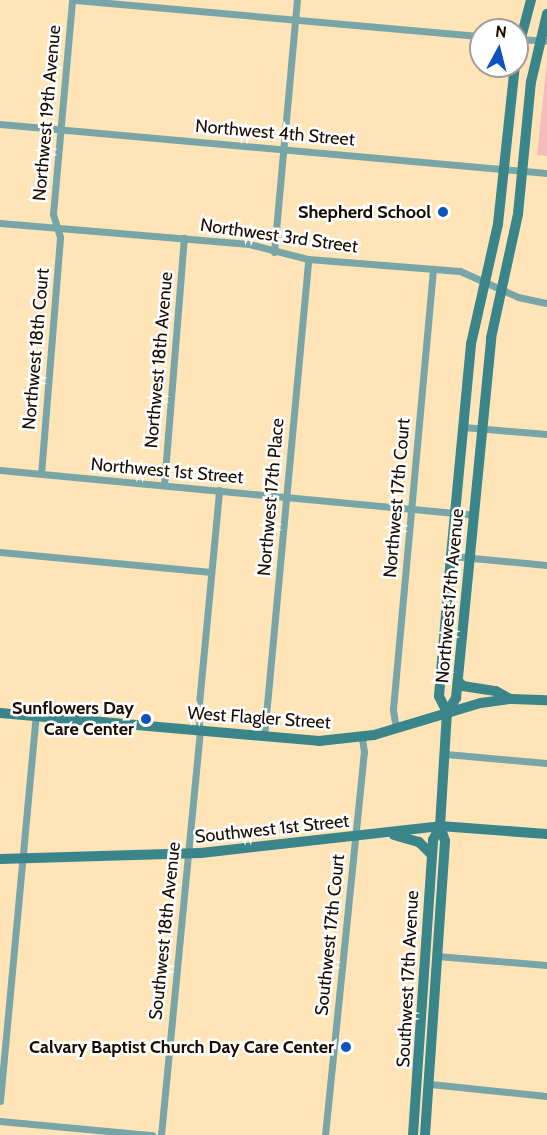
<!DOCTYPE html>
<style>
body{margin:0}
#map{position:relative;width:547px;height:1135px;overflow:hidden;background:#ffe4b7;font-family:Cabin,sans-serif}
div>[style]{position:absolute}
.green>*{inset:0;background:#f4bdbc}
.minor>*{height:7px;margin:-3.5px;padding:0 3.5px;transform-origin:3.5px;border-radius:3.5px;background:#78a6a8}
.secondary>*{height:10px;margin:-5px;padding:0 5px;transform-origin:5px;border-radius:5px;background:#3a8589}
.dots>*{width:16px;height:16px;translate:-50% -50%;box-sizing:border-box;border:3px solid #fff;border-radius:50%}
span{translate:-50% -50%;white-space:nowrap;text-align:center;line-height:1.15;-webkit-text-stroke:5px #fff;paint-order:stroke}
.street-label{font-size:18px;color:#190c00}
.poi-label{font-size:18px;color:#190c00;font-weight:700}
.right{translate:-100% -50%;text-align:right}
.north{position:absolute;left:469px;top:18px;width:60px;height:60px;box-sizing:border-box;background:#fff;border:2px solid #a39e99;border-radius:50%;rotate:7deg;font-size:16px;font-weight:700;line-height:24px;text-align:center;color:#190c00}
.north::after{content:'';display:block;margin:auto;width:21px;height:27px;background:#0d52bd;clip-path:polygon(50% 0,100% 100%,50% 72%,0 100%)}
</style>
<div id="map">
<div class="green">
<i style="clip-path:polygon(547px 60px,547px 156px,537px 155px)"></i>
</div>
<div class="minor">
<i style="left:75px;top:0;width:408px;rotate:5.1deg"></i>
<i style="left:520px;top:39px;width:27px;rotate:4deg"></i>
<i style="left:0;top:124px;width:549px;rotate:5.12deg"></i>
<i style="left:0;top:223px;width:250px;rotate:4.8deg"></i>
<i style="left:249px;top:244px;width:61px;rotate:14.3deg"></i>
<i style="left:308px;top:259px;width:152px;rotate:4.5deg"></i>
<i style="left:460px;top:271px;width:64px;rotate:24.1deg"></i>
<i style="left:518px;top:297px;width:30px;rotate:12deg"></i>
<i style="left:274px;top:252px;width:253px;rotate:-84.8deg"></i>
<i style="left:463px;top:427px;width:84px;rotate:4.8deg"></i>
<i style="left:0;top:470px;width:476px;rotate:5.4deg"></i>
<i style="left:41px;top:474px;width:238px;rotate:-85.4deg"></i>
<i style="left:60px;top:237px;width:24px;rotate:-107deg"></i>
<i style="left:53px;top:214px;width:215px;rotate:-84.9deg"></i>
<i style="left:164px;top:485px;width:248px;rotate:-85.4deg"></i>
<i style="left:0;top:552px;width:212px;rotate:5.4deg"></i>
<i style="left:451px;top:556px;width:96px;rotate:5.4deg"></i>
<i style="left:396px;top:729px;width:20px;rotate:-99deg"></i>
<i style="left:393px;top:709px;width:442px;rotate:-84.8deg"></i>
<i style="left:264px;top:737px;width:480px;rotate:-84.7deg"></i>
<i style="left:446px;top:754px;width:101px;rotate:5.1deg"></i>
<i style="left:437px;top:956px;width:110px;rotate:4.7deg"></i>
<i style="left:430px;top:1084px;width:118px;rotate:5.9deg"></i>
<i style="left:0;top:1101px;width:387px;rotate:-84.7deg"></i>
<i style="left:0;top:1121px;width:153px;rotate:5.3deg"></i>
<i style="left:161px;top:1135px;width:406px;rotate:-84.5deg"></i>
<i style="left:200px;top:731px;width:17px;rotate:-97deg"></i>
<i style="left:198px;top:714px;width:225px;rotate:-84.6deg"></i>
<i style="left:325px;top:1135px;width:385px;rotate:-84.2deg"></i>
<i style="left:364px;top:752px;width:15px;rotate:-98deg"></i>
</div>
<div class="secondary">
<i style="left:517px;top:53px;width:55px;rotate:-75.2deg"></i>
<i style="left:458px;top:681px;width:7px;rotate:45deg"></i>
<i style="left:463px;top:686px;width:33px;rotate:9deg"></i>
<i style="left:496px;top:691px;width:16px;rotate:30deg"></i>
<i style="left:447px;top:712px;width:17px;rotate:-57deg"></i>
<i style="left:456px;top:698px;width:362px;rotate:-84.4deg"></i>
<i style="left:491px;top:338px;width:127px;rotate:-77.7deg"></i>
<i style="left:518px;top:214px;width:133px;rotate:-84.4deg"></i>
<i style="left:531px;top:82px;width:70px;rotate:-76.8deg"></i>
<i style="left:0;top:713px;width:320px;rotate:5deg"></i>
<i style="left:319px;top:741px;width:55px;rotate:-6.2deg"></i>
<i style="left:374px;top:735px;width:112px;rotate:-16.7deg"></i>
<i style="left:481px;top:703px;width:30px;rotate:-8deg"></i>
<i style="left:511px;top:699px;width:36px;rotate:2deg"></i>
<i style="left:394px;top:835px;width:26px;rotate:16deg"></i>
<i style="left:419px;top:842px;width:18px;rotate:45deg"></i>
<i style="left:0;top:859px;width:201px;rotate:-1.7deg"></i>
<i style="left:201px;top:853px;width:241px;rotate:-6.4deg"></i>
<i style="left:440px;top:826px;width:107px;rotate:4.3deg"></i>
<i style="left:413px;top:1135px;width:296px;rotate:-86.1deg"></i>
<i style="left:433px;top:840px;width:16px;rotate:-63deg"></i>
<i style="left:425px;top:1135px;width:295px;rotate:-86.1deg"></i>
<i style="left:445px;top:841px;width:16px;rotate:-108deg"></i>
<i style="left:440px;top:826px;width:114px;rotate:-86.5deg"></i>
<i style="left:447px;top:712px;width:18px;rotate:-117deg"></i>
<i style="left:439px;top:696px;width:141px;rotate:-85.1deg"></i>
<i style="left:451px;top:556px;width:213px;rotate:-84.6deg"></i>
<i style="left:471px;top:344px;width:123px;rotate:-77.3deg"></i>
<i style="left:498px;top:224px;width:159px;rotate:-83.9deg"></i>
</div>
<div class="dots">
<i style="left:443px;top:212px;background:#0d52bd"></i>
<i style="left:146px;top:719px;background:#0d52bd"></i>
<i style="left:346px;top:1047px;background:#0d52bd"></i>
</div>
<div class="street-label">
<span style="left:47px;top:113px;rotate:-85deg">Northwest 19th Avenue</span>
<span style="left:275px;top:133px;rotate:5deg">Northwest 4th Street</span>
<span style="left:279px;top:236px;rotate:8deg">Northwest 3rd Street</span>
<span style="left:36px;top:349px;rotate:-85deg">Northwest 18th Court</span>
<span style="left:159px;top:360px;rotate:-85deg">Northwest 18th Avenue</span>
<span style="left:167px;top:471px;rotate:5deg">Northwest 1st Street</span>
<span style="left:271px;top:497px;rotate:-85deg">Northwest 17th Place</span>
<span style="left:397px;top:498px;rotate:-85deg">Northwest 17th Court</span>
<span style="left:450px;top:596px;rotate:-85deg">Northwest 17th Avenue</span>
<span style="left:259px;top:718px;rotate:4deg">West Flagler Street</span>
<span style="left:272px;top:829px;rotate:-6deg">Southwest 1st Street</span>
<span style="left:165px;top:931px;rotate:-84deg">Southwest 18th Avenue</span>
<span style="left:330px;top:935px;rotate:-84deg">Southwest 17th Court</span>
<span style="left:408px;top:979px;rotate:-87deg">Southwest 17th Avenue</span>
</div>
<div class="poi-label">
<span class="right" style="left:431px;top:212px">Shepherd School</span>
<span class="right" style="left:134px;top:719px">Sunflowers Day<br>Care Center</span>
<span class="right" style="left:334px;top:1047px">Calvary Baptist Church Day Care Center</span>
</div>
<div class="north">N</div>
</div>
